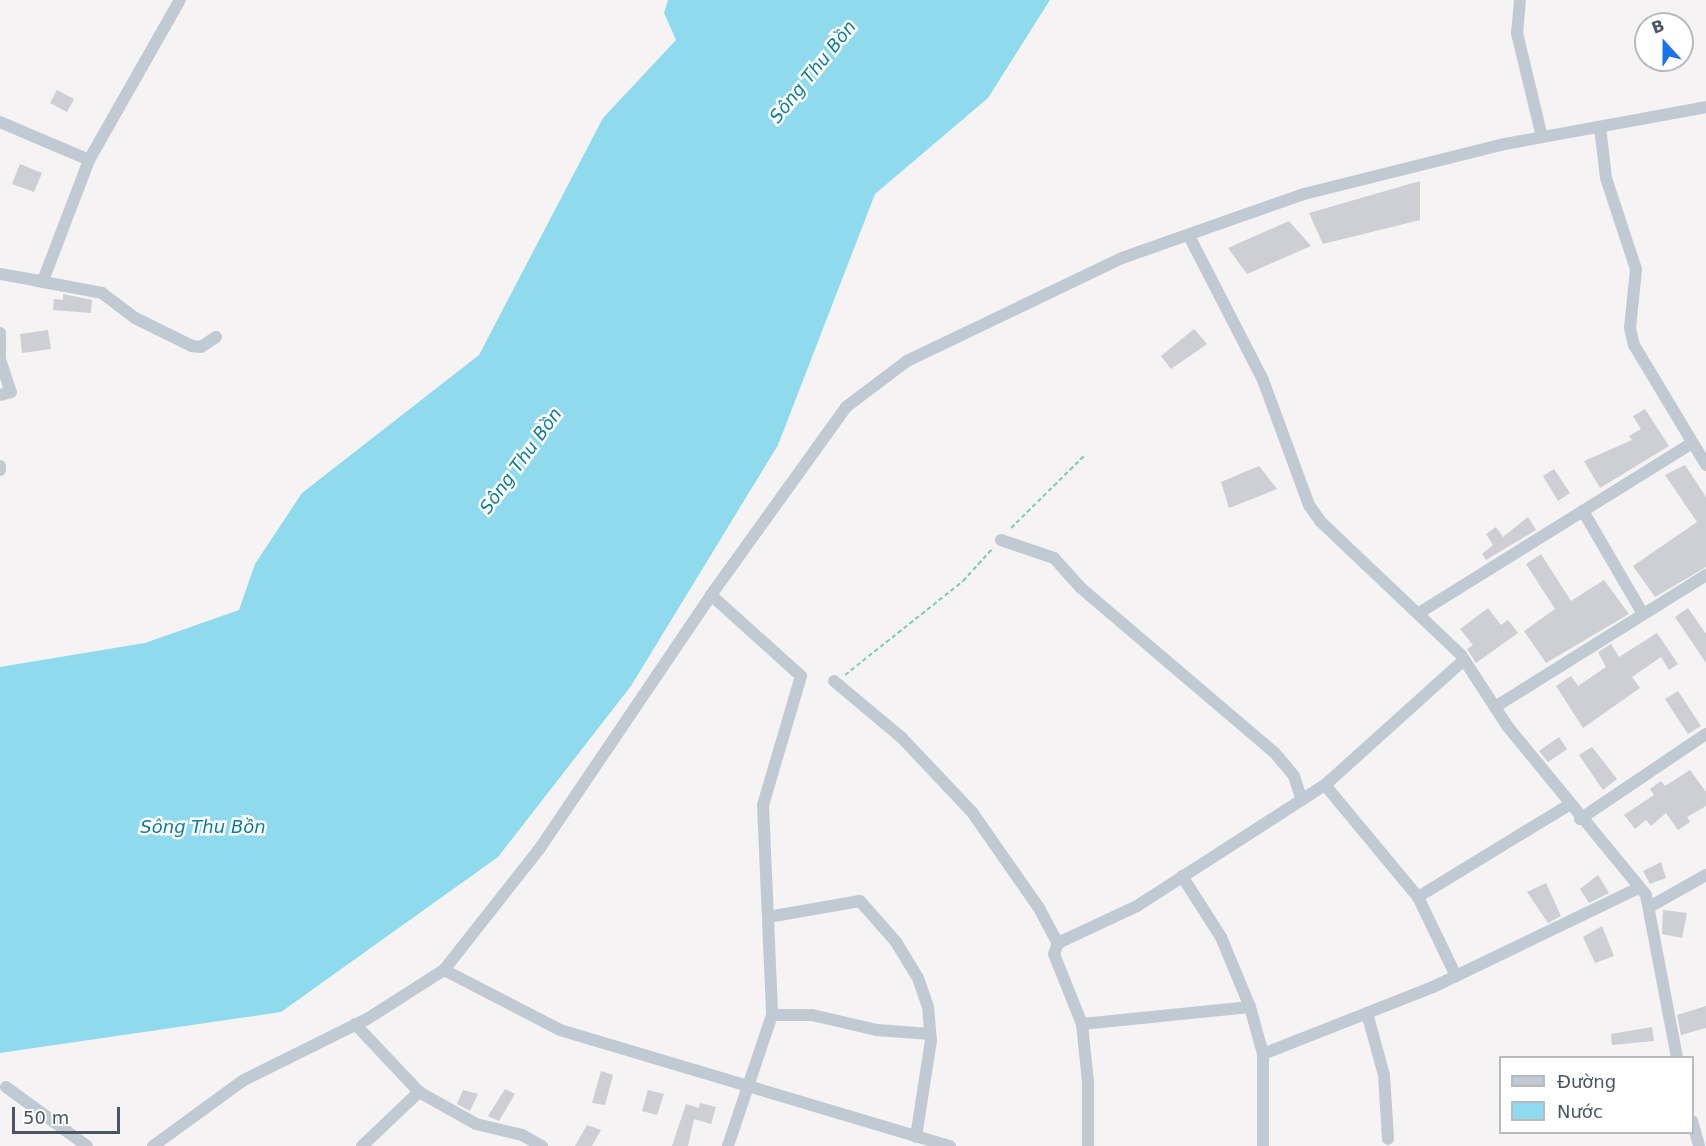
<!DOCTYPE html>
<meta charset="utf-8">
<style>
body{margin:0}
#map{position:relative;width:1706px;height:1146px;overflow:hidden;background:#f5f3f3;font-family:"DejaVu Sans",sans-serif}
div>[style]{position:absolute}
.water>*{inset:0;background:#90daee}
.building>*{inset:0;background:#cdcfd5}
.path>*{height:2px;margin-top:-1px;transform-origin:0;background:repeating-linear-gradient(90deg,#7ad0a6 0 4.5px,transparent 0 7.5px)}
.street>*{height:12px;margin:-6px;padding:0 6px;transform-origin:6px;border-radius:6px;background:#c1cad2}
span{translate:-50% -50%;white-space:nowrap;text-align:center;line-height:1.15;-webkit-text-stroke:5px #fff;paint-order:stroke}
.water-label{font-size:18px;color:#0c7c9b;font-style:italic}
.legend{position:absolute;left:1499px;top:1056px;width:195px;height:78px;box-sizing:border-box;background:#fff;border:2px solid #b7bbc0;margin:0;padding:8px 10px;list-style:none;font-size:18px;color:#4a5661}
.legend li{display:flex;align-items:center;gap:12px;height:30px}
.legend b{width:30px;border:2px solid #b7bbc0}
.north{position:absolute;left:1634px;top:12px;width:60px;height:60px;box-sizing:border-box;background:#fff;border:2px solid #b7bbc0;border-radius:50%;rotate:339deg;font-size:16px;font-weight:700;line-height:24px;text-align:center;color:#4a5661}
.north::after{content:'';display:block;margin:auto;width:21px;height:27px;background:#1a73e8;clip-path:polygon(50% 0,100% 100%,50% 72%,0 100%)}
.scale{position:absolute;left:12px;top:1107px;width:108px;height:27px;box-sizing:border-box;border:3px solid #4a5661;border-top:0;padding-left:8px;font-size:18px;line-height:21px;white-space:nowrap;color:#4a5661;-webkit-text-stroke:4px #fff;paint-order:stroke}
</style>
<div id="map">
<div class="water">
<i style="clip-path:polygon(668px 0,1050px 0,988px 98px,875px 194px,778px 445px,631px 686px,498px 857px,281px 1012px,0 1053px,0 667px,145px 643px,239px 610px,255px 564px,302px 493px,479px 355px,603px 118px,676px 40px,664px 13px)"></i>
</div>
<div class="building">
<i style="clip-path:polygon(57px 90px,74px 99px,67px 112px,50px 103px)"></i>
<i style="clip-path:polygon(20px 164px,42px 173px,34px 192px,12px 184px)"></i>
<i style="clip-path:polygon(1420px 181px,1420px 220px,1323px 244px,1309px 213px)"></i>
<i style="clip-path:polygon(1289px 221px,1311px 246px,1247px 274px,1228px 248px)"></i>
<i style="clip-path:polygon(63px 294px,92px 300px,91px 313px,53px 310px,54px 299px,63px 300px)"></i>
<i style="clip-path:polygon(1194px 329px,1207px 344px,1171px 369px,1161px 356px)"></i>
<i style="clip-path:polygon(48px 330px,51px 349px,22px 353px,20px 334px)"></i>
<i style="clip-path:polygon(1645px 409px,1669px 446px,1600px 488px,1584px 461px,1632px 440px,1629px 436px,1641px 429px,1633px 416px)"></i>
<i style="clip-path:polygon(1685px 465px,1706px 497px,1706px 567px,1655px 597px,1633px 566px,1697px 522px,1665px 475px)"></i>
<i style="clip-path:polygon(1259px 466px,1277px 489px,1229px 508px,1221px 482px)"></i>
<i style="clip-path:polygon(1554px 469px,1570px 493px,1558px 501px,1543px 476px)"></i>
<i style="clip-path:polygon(1528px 517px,1536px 530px,1486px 560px,1482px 554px,1493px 545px,1486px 534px,1496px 527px,1503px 537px)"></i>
<i style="clip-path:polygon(1541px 554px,1571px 601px,1604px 580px,1629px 614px,1546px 663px,1524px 631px,1555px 609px,1526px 564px)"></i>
<i style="clip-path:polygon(1488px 608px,1501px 625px,1508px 620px,1518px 633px,1476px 663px,1467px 649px,1473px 645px,1460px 629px)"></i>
<i style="clip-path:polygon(1688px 608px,1706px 634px,1706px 663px,1675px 617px)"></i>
<i style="clip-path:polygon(1657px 633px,1678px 664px,1669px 670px,1661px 657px,1632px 677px,1640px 688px,1583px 728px,1556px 686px,1571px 676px,1578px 686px,1606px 667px,1598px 652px,1611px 644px,1619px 657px)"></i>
<i style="clip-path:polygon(1678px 691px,1701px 726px,1688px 734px,1665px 699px)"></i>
<i style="clip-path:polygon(1559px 737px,1567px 749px,1548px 762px,1539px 751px)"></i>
<i style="clip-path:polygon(1592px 747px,1617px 779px,1603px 790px,1579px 755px)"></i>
<i style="clip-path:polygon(1690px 770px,1706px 792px,1706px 806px,1687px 817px,1690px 822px,1678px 830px,1666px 813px,1651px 826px,1646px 820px,1635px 829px,1624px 815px,1654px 795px,1650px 789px,1661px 781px,1665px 786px)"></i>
<i style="clip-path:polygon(1661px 862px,1666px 878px,1650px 884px,1643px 871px)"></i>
<i style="clip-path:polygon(1598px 875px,1609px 893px,1589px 903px,1580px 889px)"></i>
<i style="clip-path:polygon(1546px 883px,1561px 916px,1548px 923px,1527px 892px)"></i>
<i style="clip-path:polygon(1663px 910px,1687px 913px,1682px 938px,1662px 934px)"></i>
<i style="clip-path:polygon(1602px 926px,1614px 956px,1595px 963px,1583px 937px)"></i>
<i style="clip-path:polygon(1706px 1006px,1706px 1028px,1681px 1035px,1677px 1015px)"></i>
<i style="clip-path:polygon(1652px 1027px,1654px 1041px,1612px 1045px,1611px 1034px)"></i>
<i style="clip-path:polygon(601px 1071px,613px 1075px,605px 1105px,592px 1103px)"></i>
<i style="clip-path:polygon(505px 1089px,515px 1094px,499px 1121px,488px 1116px)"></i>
<i style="clip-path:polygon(463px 1090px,478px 1094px,470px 1111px,457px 1104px)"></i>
<i style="clip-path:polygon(648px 1090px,664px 1094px,657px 1115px,642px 1111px)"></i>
<i style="clip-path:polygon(700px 1103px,716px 1107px,711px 1124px,694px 1119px,688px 1146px,672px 1146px,686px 1104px,699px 1108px)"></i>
<i style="clip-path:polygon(587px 1125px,601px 1130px,592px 1146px,575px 1146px)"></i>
</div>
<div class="path">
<i style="left:1011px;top:528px;width:104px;rotate:-44.6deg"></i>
<i style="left:845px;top:675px;width:151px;rotate:-38.5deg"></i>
<i style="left:963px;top:581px;width:45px;rotate:-47.7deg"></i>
</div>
<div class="street">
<i style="left:1520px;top:0;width:33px;rotate:95deg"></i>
<i style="left:1517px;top:33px;width:107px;rotate:76.5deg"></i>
<i style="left:0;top:122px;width:97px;rotate:23.1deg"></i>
<i style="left:1600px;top:127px;width:51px;rotate:83.3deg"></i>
<i style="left:1606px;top:178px;width:96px;rotate:71.8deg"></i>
<i style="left:1636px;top:269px;width:59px;rotate:95.8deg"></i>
<i style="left:1630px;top:328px;width:17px;rotate:77deg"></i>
<i style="left:1634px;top:345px;width:140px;rotate:59deg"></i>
<i style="left:1189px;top:236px;width:162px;rotate:62.8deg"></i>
<i style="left:1263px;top:380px;width:133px;rotate:69.8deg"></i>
<i style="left:1309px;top:505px;width:19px;rotate:55deg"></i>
<i style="left:1320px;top:521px;width:195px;rotate:43.5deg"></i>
<i style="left:1461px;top:655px;width:86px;rotate:56.9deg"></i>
<i style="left:1508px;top:727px;width:217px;rotate:50.6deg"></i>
<i style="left:1646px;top:895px;width:166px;rotate:79.2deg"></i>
<i style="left:0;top:274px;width:39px;rotate:10deg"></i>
<i style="left:38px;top:281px;width:7px;rotate:-27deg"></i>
<i style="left:44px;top:278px;width:126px;rotate:-69.1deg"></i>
<i style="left:89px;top:160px;width:184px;rotate:-60.4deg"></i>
<i style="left:38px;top:281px;width:65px;rotate:10.6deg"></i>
<i style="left:102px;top:293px;width:41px;rotate:37.1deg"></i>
<i style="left:135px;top:318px;width:64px;rotate:26.2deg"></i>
<i style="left:192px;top:346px;width:9px;rotate:6deg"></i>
<i style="left:201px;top:347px;width:18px;rotate:-34deg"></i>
<i style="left:0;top:333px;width:25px;rotate:90deg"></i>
<i style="left:0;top:359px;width:35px;rotate:72deg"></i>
<i style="left:11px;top:392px;width:11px;rotate:165deg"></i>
<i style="left:0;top:466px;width:4px;rotate:90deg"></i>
<i style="left:1583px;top:511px;width:119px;rotate:59.8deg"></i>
<i style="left:1001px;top:540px;width:56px;rotate:18.8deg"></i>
<i style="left:1054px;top:558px;width:40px;rotate:48deg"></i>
<i style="left:1081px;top:588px;width:253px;rotate:40.4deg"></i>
<i style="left:1274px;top:752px;width:31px;rotate:50deg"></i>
<i style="left:1294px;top:776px;width:25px;rotate:72deg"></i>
<i style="left:711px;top:595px;width:121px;rotate:42deg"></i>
<i style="left:801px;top:676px;width:134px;rotate:106.4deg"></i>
<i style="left:763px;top:805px;width:210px;rotate:87.5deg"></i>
<i style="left:772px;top:1015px;width:138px;rotate:108.6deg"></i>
<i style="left:1419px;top:613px;width:322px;rotate:-31.9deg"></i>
<i style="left:834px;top:681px;width:89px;rotate:40deg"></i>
<i style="left:902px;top:738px;width:102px;rotate:46.6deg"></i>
<i style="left:972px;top:812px;width:117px;rotate:55.1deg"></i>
<i style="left:1039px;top:908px;width:40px;rotate:62deg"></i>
<i style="left:1495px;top:707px;width:249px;rotate:-32deg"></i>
<i style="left:1325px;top:785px;width:146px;rotate:50.3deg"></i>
<i style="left:1418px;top:897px;width:88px;rotate:64.3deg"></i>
<i style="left:1580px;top:819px;width:152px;rotate:-34deg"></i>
<i style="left:1182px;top:876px;width:72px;rotate:57.4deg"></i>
<i style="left:1221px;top:937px;width:76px;rotate:67.5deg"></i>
<i style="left:1250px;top:1007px;width:49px;rotate:74.5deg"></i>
<i style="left:1263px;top:1054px;width:92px;rotate:90deg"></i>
<i style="left:1418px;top:897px;width:177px;rotate:-31.4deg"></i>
<i style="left:1651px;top:906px;width:63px;rotate:-29.4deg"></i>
<i style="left:768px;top:917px;width:93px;rotate:-9.9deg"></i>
<i style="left:860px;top:901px;width:55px;rotate:48.7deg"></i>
<i style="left:896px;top:942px;width:42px;rotate:58.6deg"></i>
<i style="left:918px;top:978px;width:31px;rotate:71deg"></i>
<i style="left:928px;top:1007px;width:33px;rotate:85deg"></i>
<i style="left:931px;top:1040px;width:98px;rotate:98.8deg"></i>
<i style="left:444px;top:970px;width:131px;rotate:27.3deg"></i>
<i style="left:560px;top:1030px;width:407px;rotate:16.6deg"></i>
<i style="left:1367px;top:1013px;width:64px;rotate:74.7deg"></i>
<i style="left:1384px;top:1075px;width:64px;rotate:86.4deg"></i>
<i style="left:772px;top:1015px;width:40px"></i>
<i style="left:812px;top:1015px;width:67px;rotate:13deg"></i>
<i style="left:877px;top:1030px;width:53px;rotate:4.3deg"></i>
<i style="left:355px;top:1024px;width:93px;rotate:46.7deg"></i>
<i style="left:419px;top:1092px;width:65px;rotate:29.3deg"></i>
<i style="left:476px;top:1124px;width:47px;rotate:13.4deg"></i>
<i style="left:522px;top:1135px;width:23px;rotate:29deg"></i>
<i style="left:1082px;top:1024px;width:169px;rotate:-5.8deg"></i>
<i style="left:1263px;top:1054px;width:183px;rotate:-21.5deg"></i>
<i style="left:1433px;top:987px;width:229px;rotate:-25.7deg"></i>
<i style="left:6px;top:1087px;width:100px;rotate:36.1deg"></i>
<i style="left:1692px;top:1121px;width:26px;rotate:74deg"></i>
<i style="left:153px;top:1146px;width:112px;rotate:-36deg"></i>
<i style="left:244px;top:1080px;width:137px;rotate:-26.4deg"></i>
<i style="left:367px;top:1019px;width:91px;rotate:-32.5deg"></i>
<i style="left:444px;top:970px;width:155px;rotate:-51.8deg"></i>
<i style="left:540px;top:848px;width:305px;rotate:-55.9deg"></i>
<i style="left:711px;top:595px;width:231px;rotate:-54.3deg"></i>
<i style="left:846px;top:407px;width:76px;rotate:-37deg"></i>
<i style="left:907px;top:361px;width:238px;rotate:-25.6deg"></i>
<i style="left:1122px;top:258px;width:193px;rotate:-19.4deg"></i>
<i style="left:1304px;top:194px;width:207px;rotate:-14deg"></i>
<i style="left:1505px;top:144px;width:204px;rotate:-10.4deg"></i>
<i style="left:362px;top:1146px;width:79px;rotate:-43.5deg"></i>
<i style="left:1088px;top:1146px;width:64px;rotate:-90deg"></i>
<i style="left:1088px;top:1082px;width:58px;rotate:-95.9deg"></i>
<i style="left:1082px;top:1024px;width:75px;rotate:-111.8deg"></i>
<i style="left:1054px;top:954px;width:12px;rotate:-70deg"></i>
<i style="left:1058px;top:943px;width:87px;rotate:-25.1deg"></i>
<i style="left:1137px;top:906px;width:224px;rotate:-32.8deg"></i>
<i style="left:1325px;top:785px;width:187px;rotate:-42deg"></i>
</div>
<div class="water-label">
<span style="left:813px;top:72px;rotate:-51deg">Sông Thu Bồn</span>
<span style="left:521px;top:461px;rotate:-54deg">Sông Thu Bồn</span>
<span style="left:203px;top:827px">Sông Thu Bồn</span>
</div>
<ul class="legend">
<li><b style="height:8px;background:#c1cad2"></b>Đường</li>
<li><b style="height:16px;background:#90daee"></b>Nước</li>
</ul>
<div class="north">B</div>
<div class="scale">50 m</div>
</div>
